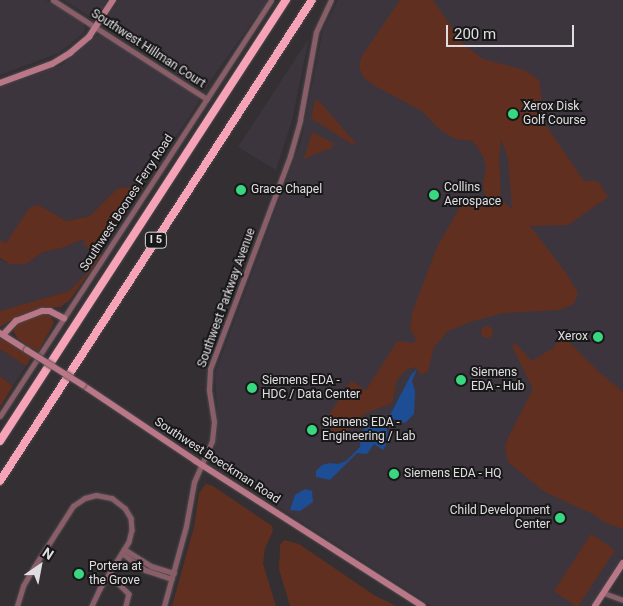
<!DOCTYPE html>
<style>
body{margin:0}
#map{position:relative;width:623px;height:606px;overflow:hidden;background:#332f32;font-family:Roboto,sans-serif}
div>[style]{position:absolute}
.built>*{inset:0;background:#3d353d}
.green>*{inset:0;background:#612f1f}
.round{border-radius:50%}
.water>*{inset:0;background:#1d4d94}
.roads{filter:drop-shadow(0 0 1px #4f4b4e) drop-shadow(0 0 1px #4f4b4e)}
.minor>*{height:4.5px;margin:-2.25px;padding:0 2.25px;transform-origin:2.25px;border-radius:2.25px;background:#895e69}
.tertiary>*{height:5px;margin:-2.5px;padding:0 2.5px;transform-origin:2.5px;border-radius:2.5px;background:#895e69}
.secondary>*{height:5.5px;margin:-2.75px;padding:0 2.75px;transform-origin:2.75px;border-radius:2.75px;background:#ba7788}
.motorway>*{height:8px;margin:-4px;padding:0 4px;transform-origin:4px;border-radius:4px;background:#f6a2b7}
.bridges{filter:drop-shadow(0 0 1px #4f4b4e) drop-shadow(0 0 1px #4f4b4e)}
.secondary-bridge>*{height:5.5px;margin:-2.75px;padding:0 2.75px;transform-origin:2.75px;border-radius:2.75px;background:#ba7788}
.dots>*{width:14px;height:14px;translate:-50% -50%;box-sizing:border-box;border:2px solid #191819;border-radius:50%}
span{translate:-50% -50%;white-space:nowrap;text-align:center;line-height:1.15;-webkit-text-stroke:4px #191819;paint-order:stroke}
.shield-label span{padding:1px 4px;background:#191819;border:1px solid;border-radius:4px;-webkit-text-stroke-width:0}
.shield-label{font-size:11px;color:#e0dde0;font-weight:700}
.street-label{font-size:12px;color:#e0dde0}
.poi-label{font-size:12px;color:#e0dde0}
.left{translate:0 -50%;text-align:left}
.right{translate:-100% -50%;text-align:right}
.north{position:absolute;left:15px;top:541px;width:50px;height:50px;-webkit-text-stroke:4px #191819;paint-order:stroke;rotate:33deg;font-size:14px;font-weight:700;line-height:20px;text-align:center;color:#e0dde0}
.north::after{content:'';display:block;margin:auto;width:18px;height:22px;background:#e0dde0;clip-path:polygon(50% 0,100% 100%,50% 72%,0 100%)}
.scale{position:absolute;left:446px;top:25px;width:128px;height:22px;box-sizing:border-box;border:2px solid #e0dde0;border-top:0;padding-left:6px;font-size:15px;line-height:18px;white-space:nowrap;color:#e0dde0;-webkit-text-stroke:4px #191819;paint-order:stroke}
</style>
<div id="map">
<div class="built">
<i style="clip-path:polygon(0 0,46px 0,82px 22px,85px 28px,84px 33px,59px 53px,0 75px)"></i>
<i style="clip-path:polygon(63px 0,107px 0,99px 14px,91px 17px)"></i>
<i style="clip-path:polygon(119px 0,268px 0,206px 87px,200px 88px,110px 31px,106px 24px,108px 17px)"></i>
<i style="clip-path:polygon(338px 0,623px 0,623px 556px,591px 606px,432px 606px,216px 467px,213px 462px,212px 456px,218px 428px,215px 373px,301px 141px,323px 29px)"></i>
<i style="clip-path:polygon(101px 35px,197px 95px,199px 102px,143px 186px,118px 188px,90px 216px,66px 221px,39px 205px,6px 243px,0 240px,0 87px,62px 65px,96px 36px)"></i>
<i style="clip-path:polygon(309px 38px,292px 120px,276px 170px,238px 147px)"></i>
<i style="clip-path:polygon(81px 240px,86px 240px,99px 255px,87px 273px,69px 291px,0 311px,0 259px,7px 263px,26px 264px,43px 252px,62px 248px)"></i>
<i style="clip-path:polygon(0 349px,26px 366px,13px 386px,0 376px)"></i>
</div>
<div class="green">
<i style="clip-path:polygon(evenodd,400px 0,433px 0,463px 44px,483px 59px,524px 70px,539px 80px,542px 99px,534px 108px,584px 181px,598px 181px,608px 197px,568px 225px,530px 226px,566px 273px,578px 293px,574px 304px,559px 310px,504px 313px,470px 322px,448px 331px,434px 347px,428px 371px,421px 375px,416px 367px,407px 369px,397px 380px,392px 403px,366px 413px,342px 435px,335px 433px,328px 426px,328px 417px,333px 409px,351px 381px,366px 390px,396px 343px,400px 341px,413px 343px,416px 340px,410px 328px,412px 313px,437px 247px,464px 200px,467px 197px,482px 200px,485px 196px,483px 184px,486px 167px,483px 156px,473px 141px,455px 139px,439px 129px,422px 111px,375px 86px,363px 77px,359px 66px,362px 56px,400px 0,501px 139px,508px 158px,512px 209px,501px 200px,499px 157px,501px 139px)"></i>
<i style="clip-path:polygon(316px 99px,322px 104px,356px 144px,353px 145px,311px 118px)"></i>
<i style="clip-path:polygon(312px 132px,333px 143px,332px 149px,328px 149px,304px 159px)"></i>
<i style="clip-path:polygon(143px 186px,99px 254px,102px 255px,69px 301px,60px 307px,39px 308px,20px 315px,0 327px,0 311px,69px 291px,87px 273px,99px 255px,94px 254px,83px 244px,85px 240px,81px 240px,62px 248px,43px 252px,26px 264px,10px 264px,0 258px,0 240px,6px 243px,30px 207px,39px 205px,66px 221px,90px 216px,118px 188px)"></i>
<i style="clip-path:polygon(40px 314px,50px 315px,54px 323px,38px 352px,18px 339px,13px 331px,19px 323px)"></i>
<i class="round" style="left:481px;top:326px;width:12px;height:12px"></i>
<i style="clip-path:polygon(0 338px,32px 357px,26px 366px,0 349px)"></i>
<i style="clip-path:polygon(557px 342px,569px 342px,601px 374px,623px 392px,623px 529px,606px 523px,595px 515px,545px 492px,508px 462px,505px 447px,508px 438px,533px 389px,512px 346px,515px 343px,532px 361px,553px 348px)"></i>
<i style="clip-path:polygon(0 376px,13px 386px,0 407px)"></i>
<i style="clip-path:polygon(206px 484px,213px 486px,272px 526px,273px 531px,265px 548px,263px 564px,276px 606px,172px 606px,194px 527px,199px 493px)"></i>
<i style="clip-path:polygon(591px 534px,615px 550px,578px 606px,576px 606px,554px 591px)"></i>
<i style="clip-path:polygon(284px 540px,299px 544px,374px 595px,396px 606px,290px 606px,279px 569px,280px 545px)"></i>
</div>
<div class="water">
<i style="clip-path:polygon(417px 369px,412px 381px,415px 391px,414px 414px,405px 423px,394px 419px,390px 422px,387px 428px,388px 441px,383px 450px,374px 444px,367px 454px,357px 453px,330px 480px,316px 477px,316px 471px,322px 465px,330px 463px,338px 464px,346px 461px,360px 447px,361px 433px,365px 428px,383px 423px,388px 419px,411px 375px)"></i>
<i style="clip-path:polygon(305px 489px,312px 491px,313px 502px,300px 511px,290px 510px,295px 495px)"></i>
</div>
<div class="roads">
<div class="minor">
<i style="left:53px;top:0;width:183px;rotate:32.7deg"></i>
<i style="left:124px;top:549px;width:32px;rotate:32deg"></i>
<i style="left:151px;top:566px;width:24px;rotate:17deg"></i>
<i style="left:122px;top:553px;width:29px;rotate:36deg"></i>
<i style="left:145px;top:570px;width:28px;rotate:18deg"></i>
<i style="left:109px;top:574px;width:28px;rotate:45deg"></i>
<i style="left:129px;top:594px;width:12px;rotate:104deg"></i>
<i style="left:604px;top:593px;width:20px;rotate:20deg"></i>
<i style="left:17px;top:606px;width:21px;rotate:-73deg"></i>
<i style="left:23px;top:586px;width:22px;rotate:-60deg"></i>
<i style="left:34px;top:567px;width:72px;rotate:-57.4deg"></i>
<i style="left:73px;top:506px;width:14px;rotate:-34deg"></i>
<i style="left:85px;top:498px;width:11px;rotate:-15deg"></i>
<i style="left:96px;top:495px;width:16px;rotate:11deg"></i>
<i style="left:112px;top:498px;width:16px;rotate:38deg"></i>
<i style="left:125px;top:508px;width:12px;rotate:59deg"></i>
<i style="left:131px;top:518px;width:12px;rotate:85deg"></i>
<i style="left:132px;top:530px;width:12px;rotate:104deg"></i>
<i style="left:129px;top:542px;width:55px;rotate:121.7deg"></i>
<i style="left:100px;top:589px;width:19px;rotate:115deg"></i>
</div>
<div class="tertiary">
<i style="left:0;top:416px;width:496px;rotate:-56.9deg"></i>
<i style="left:164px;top:606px;width:83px;rotate:-74.6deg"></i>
<i style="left:186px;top:526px;width:45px;rotate:-79.7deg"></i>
<i style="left:194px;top:482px;width:45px;rotate:-66.3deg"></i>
<i style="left:212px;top:441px;width:19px;rotate:-84deg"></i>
<i style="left:214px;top:422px;width:33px;rotate:-99deg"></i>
<i style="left:209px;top:389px;width:20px;rotate:-87deg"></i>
<i style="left:210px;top:369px;width:228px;rotate:-69.4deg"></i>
<i style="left:290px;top:156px;width:37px;rotate:-74deg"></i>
<i style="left:300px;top:120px;width:89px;rotate:-79.7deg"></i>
<i style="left:316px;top:32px;width:35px;rotate:-65deg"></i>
</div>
<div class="secondary">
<i style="left:0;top:83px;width:55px;rotate:-20.1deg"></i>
<i style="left:52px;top:64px;width:21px;rotate:-31deg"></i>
<i style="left:70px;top:53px;width:25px;rotate:-40deg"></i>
<i style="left:89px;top:37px;width:44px;rotate:-57deg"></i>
<i style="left:0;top:333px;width:32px;rotate:32deg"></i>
<i style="left:3px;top:335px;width:19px;rotate:-47deg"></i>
<i style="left:16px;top:321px;width:28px;rotate:-21deg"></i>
<i style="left:42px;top:311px;width:8px"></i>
<i style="left:50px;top:311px;width:16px;rotate:27deg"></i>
<i style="left:83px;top:385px;width:136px;rotate:33.9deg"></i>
<i style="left:196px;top:461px;width:269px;rotate:32.6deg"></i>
<i style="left:595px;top:606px;width:51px;rotate:-56.9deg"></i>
</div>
<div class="motorway">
<i style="left:0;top:441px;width:526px;rotate:-57.04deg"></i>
<i style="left:0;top:481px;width:573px;rotate:-57.03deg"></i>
</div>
</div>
<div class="bridges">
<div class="secondary-bridge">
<i style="left:27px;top:350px;width:66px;rotate:32deg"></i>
</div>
</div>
<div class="dots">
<i style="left:513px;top:114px;background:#38d880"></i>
<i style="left:241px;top:190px;background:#38d880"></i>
<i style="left:434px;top:195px;background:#38d880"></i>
<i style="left:598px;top:337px;background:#38d880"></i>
<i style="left:461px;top:380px;background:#38d880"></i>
<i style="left:252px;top:388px;background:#38d880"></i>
<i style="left:312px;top:430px;background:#38d880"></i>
<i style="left:394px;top:474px;background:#38d880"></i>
<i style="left:560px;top:518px;background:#38d880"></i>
<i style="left:79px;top:574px;background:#38d880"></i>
</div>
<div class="shield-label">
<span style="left:156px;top:240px">I 5</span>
</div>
<div class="street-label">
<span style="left:148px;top:49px;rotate:33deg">Southwest Hillman Court</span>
<span style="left:127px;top:203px;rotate:-57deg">Southwest Boones Ferry Road</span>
<span style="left:227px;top:298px;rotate:-70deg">Southwest Parkway Avenue</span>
<span style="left:217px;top:461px;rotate:33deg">Southwest Boeckman Road</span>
</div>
<div class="poi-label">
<span class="left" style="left:523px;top:114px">Xerox Disk<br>Golf Course</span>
<span class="left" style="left:444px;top:195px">Collins<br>Aerospace</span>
<span class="left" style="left:251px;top:190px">Grace Chapel</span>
<span class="right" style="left:588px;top:337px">Xerox</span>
<span class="left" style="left:471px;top:380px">Siemens<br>EDA - Hub</span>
<span class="left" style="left:262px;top:388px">Siemens EDA -<br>HDC / Data Center</span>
<span class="left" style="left:322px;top:430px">Siemens EDA -<br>Engineering / Lab</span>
<span class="left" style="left:404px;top:474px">Siemens EDA - HQ</span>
<span class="right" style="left:550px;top:518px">Child Development<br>Center</span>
<span class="left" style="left:89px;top:574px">Portera at<br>the Grove</span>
</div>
<div class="north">N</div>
<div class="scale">200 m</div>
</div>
